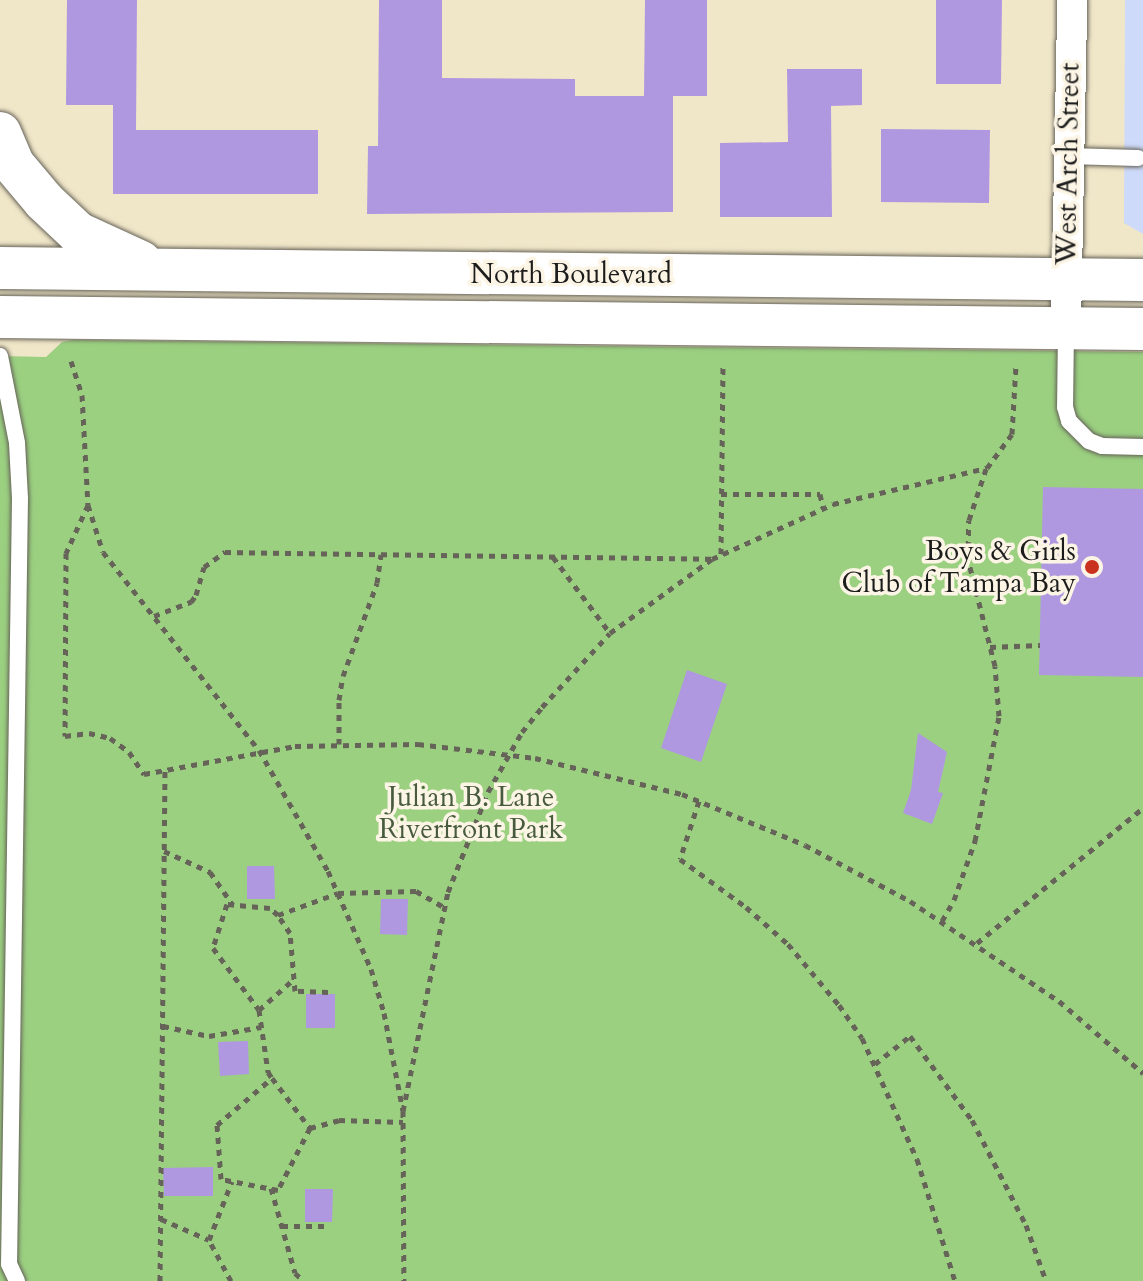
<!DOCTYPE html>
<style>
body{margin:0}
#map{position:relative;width:1143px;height:1281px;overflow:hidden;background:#f0e6c8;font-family:Cardo,serif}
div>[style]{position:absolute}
.built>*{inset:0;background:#cedafa}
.green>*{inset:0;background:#9bd081}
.building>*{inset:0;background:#b098e1}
.path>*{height:5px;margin-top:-2.5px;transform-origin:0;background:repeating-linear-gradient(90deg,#666358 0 6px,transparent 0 12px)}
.roads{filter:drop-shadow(0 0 2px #666358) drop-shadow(0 0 2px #666358)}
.lane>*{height:16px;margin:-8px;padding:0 8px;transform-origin:8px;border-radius:8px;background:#fff}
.street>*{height:30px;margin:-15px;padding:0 15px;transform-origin:15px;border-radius:15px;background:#fff}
.secondary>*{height:42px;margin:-21px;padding:0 21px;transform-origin:21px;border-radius:21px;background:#fff}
.dots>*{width:22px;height:22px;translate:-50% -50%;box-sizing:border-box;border:4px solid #fcf5e5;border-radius:50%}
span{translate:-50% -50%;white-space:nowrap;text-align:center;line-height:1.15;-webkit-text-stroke:7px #fcf5e5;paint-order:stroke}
.street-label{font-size:28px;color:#1c1c1c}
.poi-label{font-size:28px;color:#1c1c1c}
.right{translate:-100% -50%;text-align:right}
.park-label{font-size:28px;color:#485b3f}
</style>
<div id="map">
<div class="built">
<i style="clip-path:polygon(1125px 0,1143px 0,1143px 234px,1124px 223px)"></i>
</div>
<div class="green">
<i style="clip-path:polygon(73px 340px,1143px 352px,1143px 1281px,0 1281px,0 356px,46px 357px,62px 342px)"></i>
</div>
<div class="building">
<i style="clip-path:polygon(67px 0,137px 0,136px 130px,318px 130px,318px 194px,113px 194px,113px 105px,66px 105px)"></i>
<i style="clip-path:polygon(379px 0,442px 0,442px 78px,575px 79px,575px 96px,644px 96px,645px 0,707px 0,707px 96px,673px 96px,673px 212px,367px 214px,368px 146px,378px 146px)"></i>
<i style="clip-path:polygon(936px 0,1002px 0,1001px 84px,936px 84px)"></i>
<i style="clip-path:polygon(787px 69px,862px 69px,862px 105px,831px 106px,832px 217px,720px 217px,720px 143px,788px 142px)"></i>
<i style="clip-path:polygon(881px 129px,990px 130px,989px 203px,881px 202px)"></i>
<i style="clip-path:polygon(1043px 487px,1143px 489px,1143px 677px,1039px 675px)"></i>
<i style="clip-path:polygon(687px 670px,727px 684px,701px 762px,661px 748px)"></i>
<i style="clip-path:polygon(918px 733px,947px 752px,938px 792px,943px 793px,932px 824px,903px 813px,911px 790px)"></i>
<i style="clip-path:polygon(247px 866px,274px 866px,275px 899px,247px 899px)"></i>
<i style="clip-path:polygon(381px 899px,408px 899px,407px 935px,380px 934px)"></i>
<i style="clip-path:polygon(306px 994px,335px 994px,335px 1028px,306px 1028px)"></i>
<i style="clip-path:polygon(248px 1041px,249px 1074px,220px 1076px,218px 1042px)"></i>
<i style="clip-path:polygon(213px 1167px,213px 1196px,164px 1196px,163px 1168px)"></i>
<i style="clip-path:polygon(305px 1189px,333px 1189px,332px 1222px,305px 1222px)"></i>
</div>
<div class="path">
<i style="left:71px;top:361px;width:36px;rotate:72deg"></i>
<i style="left:82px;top:395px;width:110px;rotate:86.9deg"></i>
<i style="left:88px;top:505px;width:49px;rotate:72.3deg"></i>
<i style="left:103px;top:552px;width:252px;rotate:51.8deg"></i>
<i style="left:259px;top:750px;width:139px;rotate:60.3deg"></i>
<i style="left:328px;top:871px;width:107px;rotate:66.3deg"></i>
<i style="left:371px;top:969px;width:46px;rotate:73.5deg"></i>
<i style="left:384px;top:1013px;width:100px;rotate:79deg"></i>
<i style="left:403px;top:1111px;width:170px;rotate:89.7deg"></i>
<i style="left:721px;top:494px;width:99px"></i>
<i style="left:820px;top:494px;width:14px;rotate:78deg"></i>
<i style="left:88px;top:505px;width:53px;rotate:114.6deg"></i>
<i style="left:66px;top:553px;width:183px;rotate:90.3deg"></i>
<i style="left:65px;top:736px;width:24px;rotate:-7deg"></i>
<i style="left:89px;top:733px;width:22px;rotate:13deg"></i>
<i style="left:110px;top:738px;width:24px;rotate:36deg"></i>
<i style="left:129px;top:752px;width:27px;rotate:56deg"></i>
<i style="left:144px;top:774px;width:154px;rotate:-10.5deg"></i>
<i style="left:295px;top:746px;width:123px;rotate:-0.9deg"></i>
<i style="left:418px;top:744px;width:118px;rotate:6.8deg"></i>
<i style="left:535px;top:758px;width:151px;rotate:13.8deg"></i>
<i style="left:682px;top:794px;width:133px;rotate:22.5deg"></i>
<i style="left:805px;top:845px;width:119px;rotate:28.1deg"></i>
<i style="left:910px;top:901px;width:179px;rotate:33.9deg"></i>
<i style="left:1059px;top:1001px;width:111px;rotate:40.6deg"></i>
<i style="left:721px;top:554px;width:190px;rotate:-89.4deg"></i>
<i style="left:553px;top:557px;width:95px;rotate:53.1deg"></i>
<i style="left:154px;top:616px;width:40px;rotate:-21deg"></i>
<i style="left:191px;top:602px;width:9px;rotate:-54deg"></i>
<i style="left:196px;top:595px;width:29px;rotate:-74deg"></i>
<i style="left:204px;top:567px;width:26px;rotate:-36deg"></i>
<i style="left:225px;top:552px;width:486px;rotate:0.8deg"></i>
<i style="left:990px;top:647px;width:50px;rotate:-2.3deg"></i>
<i style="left:339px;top:744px;width:44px;rotate:-90deg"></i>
<i style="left:339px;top:700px;width:24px;rotate:-81deg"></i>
<i style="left:343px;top:676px;width:99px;rotate:-69.9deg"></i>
<i style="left:377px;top:583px;width:29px;rotate:-82deg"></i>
<i style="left:699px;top:801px;width:61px;rotate:108.1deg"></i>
<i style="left:680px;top:859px;width:82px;rotate:36deg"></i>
<i style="left:746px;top:907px;width:56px;rotate:41.4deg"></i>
<i style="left:788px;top:944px;width:80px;rotate:50.1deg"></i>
<i style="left:839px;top:1005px;width:40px;rotate:55.1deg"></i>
<i style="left:862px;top:1038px;width:133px;rotate:65.6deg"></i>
<i style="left:917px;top:1159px;width:128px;rotate:72.7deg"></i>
<i style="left:164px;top:851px;width:51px;rotate:24.5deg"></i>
<i style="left:210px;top:872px;width:40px;rotate:55.1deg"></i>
<i style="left:278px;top:915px;width:11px;rotate:-139deg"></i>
<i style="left:270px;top:908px;width:43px;rotate:-174.7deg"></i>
<i style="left:227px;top:904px;width:46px;rotate:107.7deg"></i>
<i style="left:213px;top:948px;width:77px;rotate:53.4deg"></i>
<i style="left:259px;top:1010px;width:48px;rotate:-41.6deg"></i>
<i style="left:942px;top:921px;width:24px;rotate:-60deg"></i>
<i style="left:954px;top:900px;width:63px;rotate:-70.4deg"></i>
<i style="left:975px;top:841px;width:127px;rotate:-79.1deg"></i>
<i style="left:999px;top:716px;width:50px;rotate:-94.6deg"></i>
<i style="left:995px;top:666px;width:110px;rotate:-104.2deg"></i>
<i style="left:968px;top:559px;width:39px;rotate:-89deg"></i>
<i style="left:969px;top:520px;width:54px;rotate:-71.6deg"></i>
<i style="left:977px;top:943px;width:214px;rotate:-39.1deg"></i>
<i style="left:328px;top:992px;width:33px;rotate:-178deg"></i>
<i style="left:295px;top:991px;width:58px;rotate:-94.9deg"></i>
<i style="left:290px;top:933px;width:22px;rotate:-124deg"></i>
<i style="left:278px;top:915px;width:64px;rotate:-20.1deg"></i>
<i style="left:338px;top:893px;width:78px;rotate:-1.5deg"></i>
<i style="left:416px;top:891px;width:32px;rotate:30deg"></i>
<i style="left:259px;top:1010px;width:63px;rotate:81.7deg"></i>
<i style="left:268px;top:1072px;width:7px;rotate:56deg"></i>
<i style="left:272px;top:1078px;width:63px;rotate:52.8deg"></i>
<i style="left:310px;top:1128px;width:70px;rotate:117.3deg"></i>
<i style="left:278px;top:1190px;width:58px;rotate:-169.1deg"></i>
<i style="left:221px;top:1179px;width:54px;rotate:-94.2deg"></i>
<i style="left:217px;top:1125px;width:72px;rotate:-40.5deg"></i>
<i style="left:163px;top:1026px;width:47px;rotate:12.3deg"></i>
<i style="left:209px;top:1036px;width:53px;rotate:-9.8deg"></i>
<i style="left:875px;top:1064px;width:45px;rotate:-38.7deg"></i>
<i style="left:910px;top:1036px;width:104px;rotate:53.6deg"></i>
<i style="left:972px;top:1120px;width:118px;rotate:62.8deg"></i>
<i style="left:1026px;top:1225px;width:59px;rotate:70.3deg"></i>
<i style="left:403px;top:1111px;width:224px;rotate:-78.4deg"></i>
<i style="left:448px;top:892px;width:108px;rotate:-68.2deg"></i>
<i style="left:488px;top:792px;width:69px;rotate:-60.5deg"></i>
<i style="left:522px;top:732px;width:32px;rotate:-51deg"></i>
<i style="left:542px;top:707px;width:100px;rotate:-47.4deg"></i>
<i style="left:610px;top:633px;width:126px;rotate:-36deg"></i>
<i style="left:712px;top:559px;width:133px;rotate:-24.4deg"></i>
<i style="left:833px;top:504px;width:158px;rotate:-13.2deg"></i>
<i style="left:987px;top:468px;width:42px;rotate:-53.7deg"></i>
<i style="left:1012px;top:434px;width:70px;rotate:-86.7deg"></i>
<i style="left:310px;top:1128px;width:30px;rotate:-15deg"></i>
<i style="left:339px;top:1120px;width:64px;rotate:1.8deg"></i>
<i style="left:271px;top:1188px;width:88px;rotate:74.2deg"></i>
<i style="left:295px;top:1273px;width:12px;rotate:42deg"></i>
<i style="left:161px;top:1219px;width:52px;rotate:23.6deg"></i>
<i style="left:282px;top:1226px;width:47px"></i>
<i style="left:160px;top:1281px;width:511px;rotate:-89.44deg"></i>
<i style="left:231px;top:1281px;width:47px;rotate:-118.2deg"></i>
<i style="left:209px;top:1240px;width:63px;rotate:-68.7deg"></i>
</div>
<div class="roads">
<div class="lane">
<i style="left:1068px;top:156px;width:70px;rotate:1.6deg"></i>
<i style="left:1066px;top:329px;width:78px;rotate:90.7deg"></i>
<i style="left:1065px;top:407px;width:15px;rotate:74deg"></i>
<i style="left:1069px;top:421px;width:28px;rotate:45deg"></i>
<i style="left:1089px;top:441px;width:14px;rotate:21deg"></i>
<i style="left:1102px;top:446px;width:41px;rotate:1.4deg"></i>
<i style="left:0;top:356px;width:89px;rotate:78.9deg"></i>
<i style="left:17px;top:443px;width:55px;rotate:86.9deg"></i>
<i style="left:20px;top:498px;width:766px;rotate:90.82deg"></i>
<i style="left:9px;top:1264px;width:19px;rotate:65deg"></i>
</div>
<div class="street">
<i style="left:1066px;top:327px;width:327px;rotate:-88.9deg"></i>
</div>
<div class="secondary">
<i style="left:0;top:133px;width:34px;rotate:67deg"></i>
<i style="left:13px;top:164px;width:48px;rotate:50deg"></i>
<i style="left:44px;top:201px;width:47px;rotate:43.3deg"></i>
<i style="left:78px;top:233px;width:69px;rotate:24.7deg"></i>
<i style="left:0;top:268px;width:1143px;rotate:0.6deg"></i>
<i style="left:0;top:317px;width:1143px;rotate:0.6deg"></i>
</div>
</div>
<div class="dots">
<i style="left:1092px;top:567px;background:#c8321e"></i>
</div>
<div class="street-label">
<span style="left:1068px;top:164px;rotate:-89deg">West Arch Street</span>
<span style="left:571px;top:274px">North Boulevard</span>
</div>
<div class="poi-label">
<span class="right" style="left:1076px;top:567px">Boys &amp; Girls<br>Club of Tampa Bay</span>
</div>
<div class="park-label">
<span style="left:471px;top:813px">Julian B. Lane<br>Riverfront Park</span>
</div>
</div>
